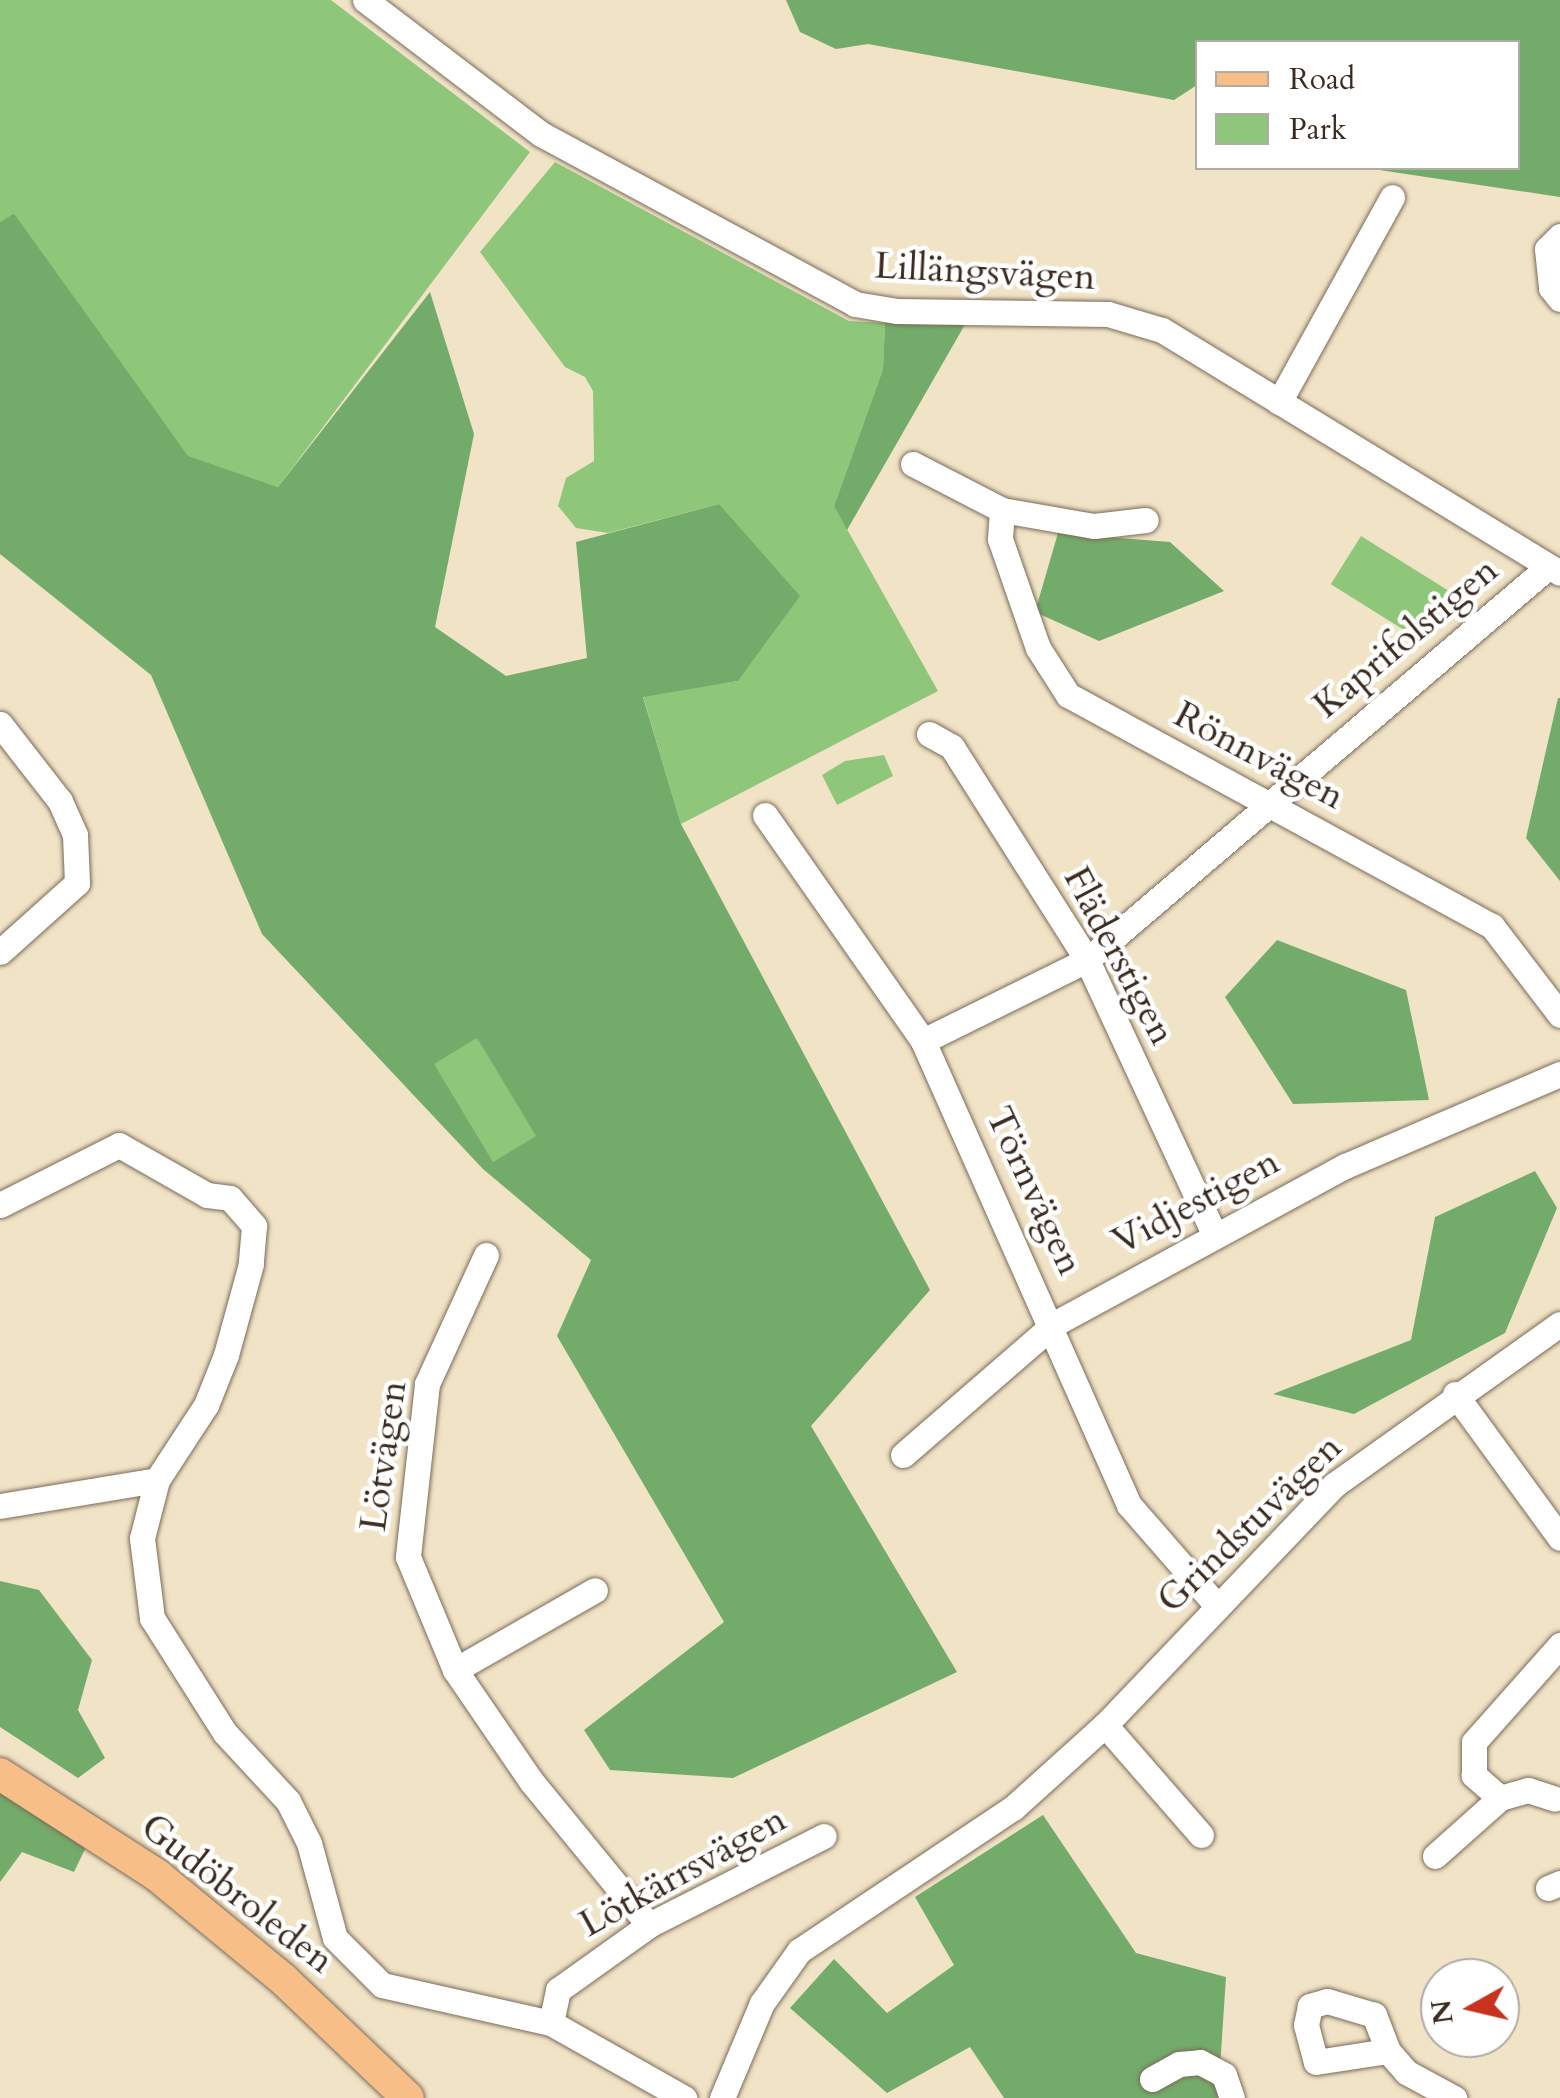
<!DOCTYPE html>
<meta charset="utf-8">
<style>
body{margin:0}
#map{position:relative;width:1560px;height:2098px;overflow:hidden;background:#f1e3c6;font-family:Cardo,serif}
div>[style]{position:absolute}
.green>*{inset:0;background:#8fc77a;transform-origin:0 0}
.forest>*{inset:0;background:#73ac6a}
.roads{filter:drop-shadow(0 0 2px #7b6b59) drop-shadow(0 0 2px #7b6b59)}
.minor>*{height:25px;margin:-12.5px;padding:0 12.5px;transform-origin:12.5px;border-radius:12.5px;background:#fff}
.major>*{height:32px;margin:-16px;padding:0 16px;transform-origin:16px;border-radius:16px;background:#f7be88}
span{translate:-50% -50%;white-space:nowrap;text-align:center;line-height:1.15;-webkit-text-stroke:9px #fff;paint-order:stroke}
.street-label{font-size:38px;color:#3b2a1e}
.legend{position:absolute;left:1195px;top:40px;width:325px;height:130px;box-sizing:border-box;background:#fff;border:2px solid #b1aaa5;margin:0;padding:12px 18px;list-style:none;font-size:30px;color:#3b2a1e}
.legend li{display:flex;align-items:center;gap:20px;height:50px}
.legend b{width:50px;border:2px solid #b1aaa5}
.north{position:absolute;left:1420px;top:1958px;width:100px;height:100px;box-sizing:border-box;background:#fff;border:2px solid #b1aaa5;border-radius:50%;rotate:262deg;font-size:28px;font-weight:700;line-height:40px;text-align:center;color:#3b2a1e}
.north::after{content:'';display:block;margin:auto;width:35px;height:45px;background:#c8321e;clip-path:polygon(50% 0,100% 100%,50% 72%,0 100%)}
</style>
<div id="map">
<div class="green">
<i style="clip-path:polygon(0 0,331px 0,530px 152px,278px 487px,188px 457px,14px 213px,0 222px)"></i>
<i style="clip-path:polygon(555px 162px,849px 321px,885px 323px,883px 369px,834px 506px,938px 691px,681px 824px,643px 696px,738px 681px,719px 504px,608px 533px,576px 528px,558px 506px,566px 478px,594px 461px,593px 391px,585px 377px,565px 367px,480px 252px)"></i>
<i style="left:1361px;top:536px;width:108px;height:57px;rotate:32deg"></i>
<i style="clip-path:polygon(884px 755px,893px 776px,837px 805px,822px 775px,845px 761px)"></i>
<i style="left:477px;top:1037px;width:116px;height:52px;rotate:59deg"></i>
</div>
<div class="forest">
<i style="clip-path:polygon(786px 0,1560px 0,1560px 197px,1366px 168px,1518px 168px,1518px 42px,1198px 42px,1197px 85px,1174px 100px,868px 44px,836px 49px,800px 32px)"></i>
<i style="clip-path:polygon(evenodd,14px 213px,188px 456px,278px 487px,430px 292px,474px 434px,435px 627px,506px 676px,587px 658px,576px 542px,719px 504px,800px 596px,738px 681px,643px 697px,681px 824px,930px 1290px,811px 1426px,957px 1672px,733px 1778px,610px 1770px,584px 1730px,724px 1622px,557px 1336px,591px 1260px,483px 1169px,262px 934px,151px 675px,0 554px,0 222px,14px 213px,477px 1038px,536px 1136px,493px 1162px,434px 1064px,477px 1038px)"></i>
<i style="clip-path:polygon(967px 321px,847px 530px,834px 506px,883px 369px,885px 323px)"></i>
<i style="clip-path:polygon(1058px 533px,1170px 542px,1224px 591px,1099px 641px,1035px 612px)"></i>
<i style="clip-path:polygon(1558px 698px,1560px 698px,1560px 881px,1526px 838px)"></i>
<i style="clip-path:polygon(1277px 940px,1406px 990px,1429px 1100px,1293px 1104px,1225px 997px)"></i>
<i style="clip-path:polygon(1535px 1171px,1557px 1208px,1505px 1333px,1354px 1414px,1273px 1394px,1411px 1340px,1435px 1217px)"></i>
<i style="clip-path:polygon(0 1581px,39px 1590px,92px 1660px,78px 1710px,105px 1758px,78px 1778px,0 1727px)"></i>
<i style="clip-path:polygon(0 1786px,86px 1847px,74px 1872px,22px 1852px,0 1882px)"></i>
<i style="clip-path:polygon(1043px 1815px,1136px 1953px,1226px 1977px,1218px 2098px,1004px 2098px,970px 2047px,887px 2093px,790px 2008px,834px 1959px,887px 2013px,954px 1965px,915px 1897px)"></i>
</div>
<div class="roads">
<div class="minor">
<i style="left:365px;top:0;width:221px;rotate:37.3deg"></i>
<i style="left:541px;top:134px;width:357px;rotate:28.4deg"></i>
<i style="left:855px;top:304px;width:43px;rotate:9.5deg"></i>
<i style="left:897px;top:311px;width:211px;rotate:0.8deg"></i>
<i style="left:1108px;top:314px;width:56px;rotate:16.5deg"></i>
<i style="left:1162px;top:330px;width:466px;rotate:31.4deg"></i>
<i style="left:1560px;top:236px;width:18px;rotate:135deg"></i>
<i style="left:1547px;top:249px;width:39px;rotate:84deg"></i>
<i style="left:1551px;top:288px;width:14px;rotate:51deg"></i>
<i style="left:1279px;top:402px;width:234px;rotate:-61.1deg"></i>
<i style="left:913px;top:464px;width:100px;rotate:27.3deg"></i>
<i style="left:1002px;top:510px;width:29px;rotate:94deg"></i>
<i style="left:1000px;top:539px;width:115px;rotate:70.8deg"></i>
<i style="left:1038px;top:648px;width:56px;rotate:57.4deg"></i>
<i style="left:1068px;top:695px;width:483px;rotate:28.6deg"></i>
<i style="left:1492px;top:926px;width:112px;rotate:52.6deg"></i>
<i style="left:1002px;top:510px;width:93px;rotate:9.9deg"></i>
<i style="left:1094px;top:526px;width:52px;rotate:-6.6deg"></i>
<i style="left:0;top:724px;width:98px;rotate:52.1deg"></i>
<i style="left:60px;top:801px;width:37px;rotate:66deg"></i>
<i style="left:75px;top:835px;width:48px;rotate:87.6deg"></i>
<i style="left:77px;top:883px;width:103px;rotate:138.1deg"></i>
<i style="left:929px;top:734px;width:26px;rotate:29deg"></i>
<i style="left:952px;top:747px;width:252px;rotate:57.6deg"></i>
<i style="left:1087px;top:960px;width:300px;rotate:65.1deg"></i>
<i style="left:765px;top:815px;width:276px;rotate:55deg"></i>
<i style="left:923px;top:1041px;width:508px;rotate:66.06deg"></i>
<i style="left:1129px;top:1505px;width:134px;rotate:48.9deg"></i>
<i style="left:923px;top:1041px;width:183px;rotate:-26.3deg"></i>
<i style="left:1087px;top:960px;width:606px;rotate:-40.45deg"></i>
<i style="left:0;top:1205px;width:133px;rotate:-26.8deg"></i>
<i style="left:119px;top:1145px;width:101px;rotate:29.6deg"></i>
<i style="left:207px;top:1195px;width:23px;rotate:7deg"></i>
<i style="left:230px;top:1198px;width:37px;rotate:49deg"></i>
<i style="left:254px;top:1226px;width:38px;rotate:95deg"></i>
<i style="left:251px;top:1264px;width:94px;rotate:105.4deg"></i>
<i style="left:226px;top:1355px;width:54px;rotate:111.8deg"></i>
<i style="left:206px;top:1405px;width:90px;rotate:123.2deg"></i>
<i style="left:157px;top:1480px;width:60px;rotate:104.5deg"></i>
<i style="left:142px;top:1538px;width:81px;rotate:82.9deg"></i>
<i style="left:152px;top:1618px;width:136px;rotate:57.6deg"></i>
<i style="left:225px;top:1733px;width:93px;rotate:47.2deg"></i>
<i style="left:288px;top:1801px;width:47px;rotate:63.4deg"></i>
<i style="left:309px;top:1843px;width:98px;rotate:74.7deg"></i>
<i style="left:335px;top:1938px;width:66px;rotate:45deg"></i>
<i style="left:382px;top:1985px;width:173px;rotate:12.7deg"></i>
<i style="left:551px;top:2023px;width:153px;rotate:29.4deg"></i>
<i style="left:486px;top:1255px;width:142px;rotate:114.6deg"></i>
<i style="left:427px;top:1384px;width:174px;rotate:96.3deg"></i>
<i style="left:408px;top:1557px;width:122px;rotate:67.4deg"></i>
<i style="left:455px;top:1670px;width:135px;rotate:55.6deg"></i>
<i style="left:531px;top:1781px;width:186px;rotate:50.7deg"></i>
<i style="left:1455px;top:1394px;width:178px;rotate:53.9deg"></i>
<i style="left:903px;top:1455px;width:200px;rotate:-40.9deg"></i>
<i style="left:1054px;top:1324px;width:331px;rotate:-28.5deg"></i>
<i style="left:1345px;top:1166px;width:234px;rotate:-23.2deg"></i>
<i style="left:0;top:1506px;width:159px;rotate:-9.4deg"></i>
<i style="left:455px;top:1670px;width:161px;rotate:-29.7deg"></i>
<i style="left:1105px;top:1725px;width:146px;rotate:48.9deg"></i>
<i style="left:1500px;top:1798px;width:35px;rotate:-139deg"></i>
<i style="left:1474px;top:1775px;width:33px;rotate:-90deg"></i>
<i style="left:1474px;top:1742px;width:130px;rotate:-48.4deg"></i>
<i style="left:1435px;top:1856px;width:87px;rotate:-41.7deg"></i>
<i style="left:1500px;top:1798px;width:29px;rotate:-16deg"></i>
<i style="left:1528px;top:1790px;width:28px;rotate:18deg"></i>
<i style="left:1548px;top:1888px;width:13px;rotate:-23deg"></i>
<i style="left:551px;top:2023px;width:34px;rotate:-78deg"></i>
<i style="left:558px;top:1990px;width:112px;rotate:-35.5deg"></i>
<i style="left:649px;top:1925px;width:196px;rotate:-27deg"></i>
<i style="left:1388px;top:2051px;width:39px;rotate:-111deg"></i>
<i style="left:1374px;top:2015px;width:49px;rotate:-163.4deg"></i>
<i style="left:1327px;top:2001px;width:18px;rotate:164deg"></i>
<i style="left:1310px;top:2006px;width:19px;rotate:102deg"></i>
<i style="left:1306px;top:2025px;width:38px;rotate:75deg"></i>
<i style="left:1316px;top:2062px;width:73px;rotate:-8.7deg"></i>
<i style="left:1388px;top:2051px;width:28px;rotate:49deg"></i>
<i style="left:1406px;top:2072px;width:55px;rotate:28.4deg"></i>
<i style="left:1152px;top:2079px;width:31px;rotate:-29deg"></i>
<i style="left:1179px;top:2064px;width:21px;rotate:-5deg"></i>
<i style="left:1200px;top:2062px;width:27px;rotate:28deg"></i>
<i style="left:1224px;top:2075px;width:24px;rotate:71deg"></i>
<i style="left:722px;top:2098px;width:103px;rotate:-67.2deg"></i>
<i style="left:762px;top:2003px;width:64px;rotate:-54.6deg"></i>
<i style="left:799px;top:1951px;width:257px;rotate:-33.8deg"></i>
<i style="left:1013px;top:1808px;width:124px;rotate:-42.1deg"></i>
<i style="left:1105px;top:1725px;width:332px;rotate:-46.3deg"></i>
<i style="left:1334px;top:1485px;width:277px;rotate:-35.5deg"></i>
</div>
<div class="major">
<i style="left:0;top:1774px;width:188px;rotate:32.8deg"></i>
<i style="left:158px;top:1876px;width:163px;rotate:39.5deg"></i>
<i style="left:284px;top:1980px;width:171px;rotate:43.6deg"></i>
</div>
</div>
<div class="street-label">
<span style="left:985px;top:272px;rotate:3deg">Lillängsvägen</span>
<span style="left:1406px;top:638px;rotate:-40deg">Kaprifolstigen</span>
<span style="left:1259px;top:756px;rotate:28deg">Rönnvägen</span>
<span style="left:1119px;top:956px;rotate:62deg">Fläderstigen</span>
<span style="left:1034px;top:1191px;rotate:65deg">Törnvägen</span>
<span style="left:1196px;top:1202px;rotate:-28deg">Vidjestigen</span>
<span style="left:384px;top:1456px;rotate:-82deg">Lötvägen</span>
<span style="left:1250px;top:1524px;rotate:-44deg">Grindstuvägen</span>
<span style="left:683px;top:1872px;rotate:-29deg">Lötkärrsvägen</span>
<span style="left:237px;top:1894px;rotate:38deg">Gudöbroleden</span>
</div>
<ul class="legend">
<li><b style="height:12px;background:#f7be88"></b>Road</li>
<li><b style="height:28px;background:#8fc77a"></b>Park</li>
</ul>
<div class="north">N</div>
</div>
